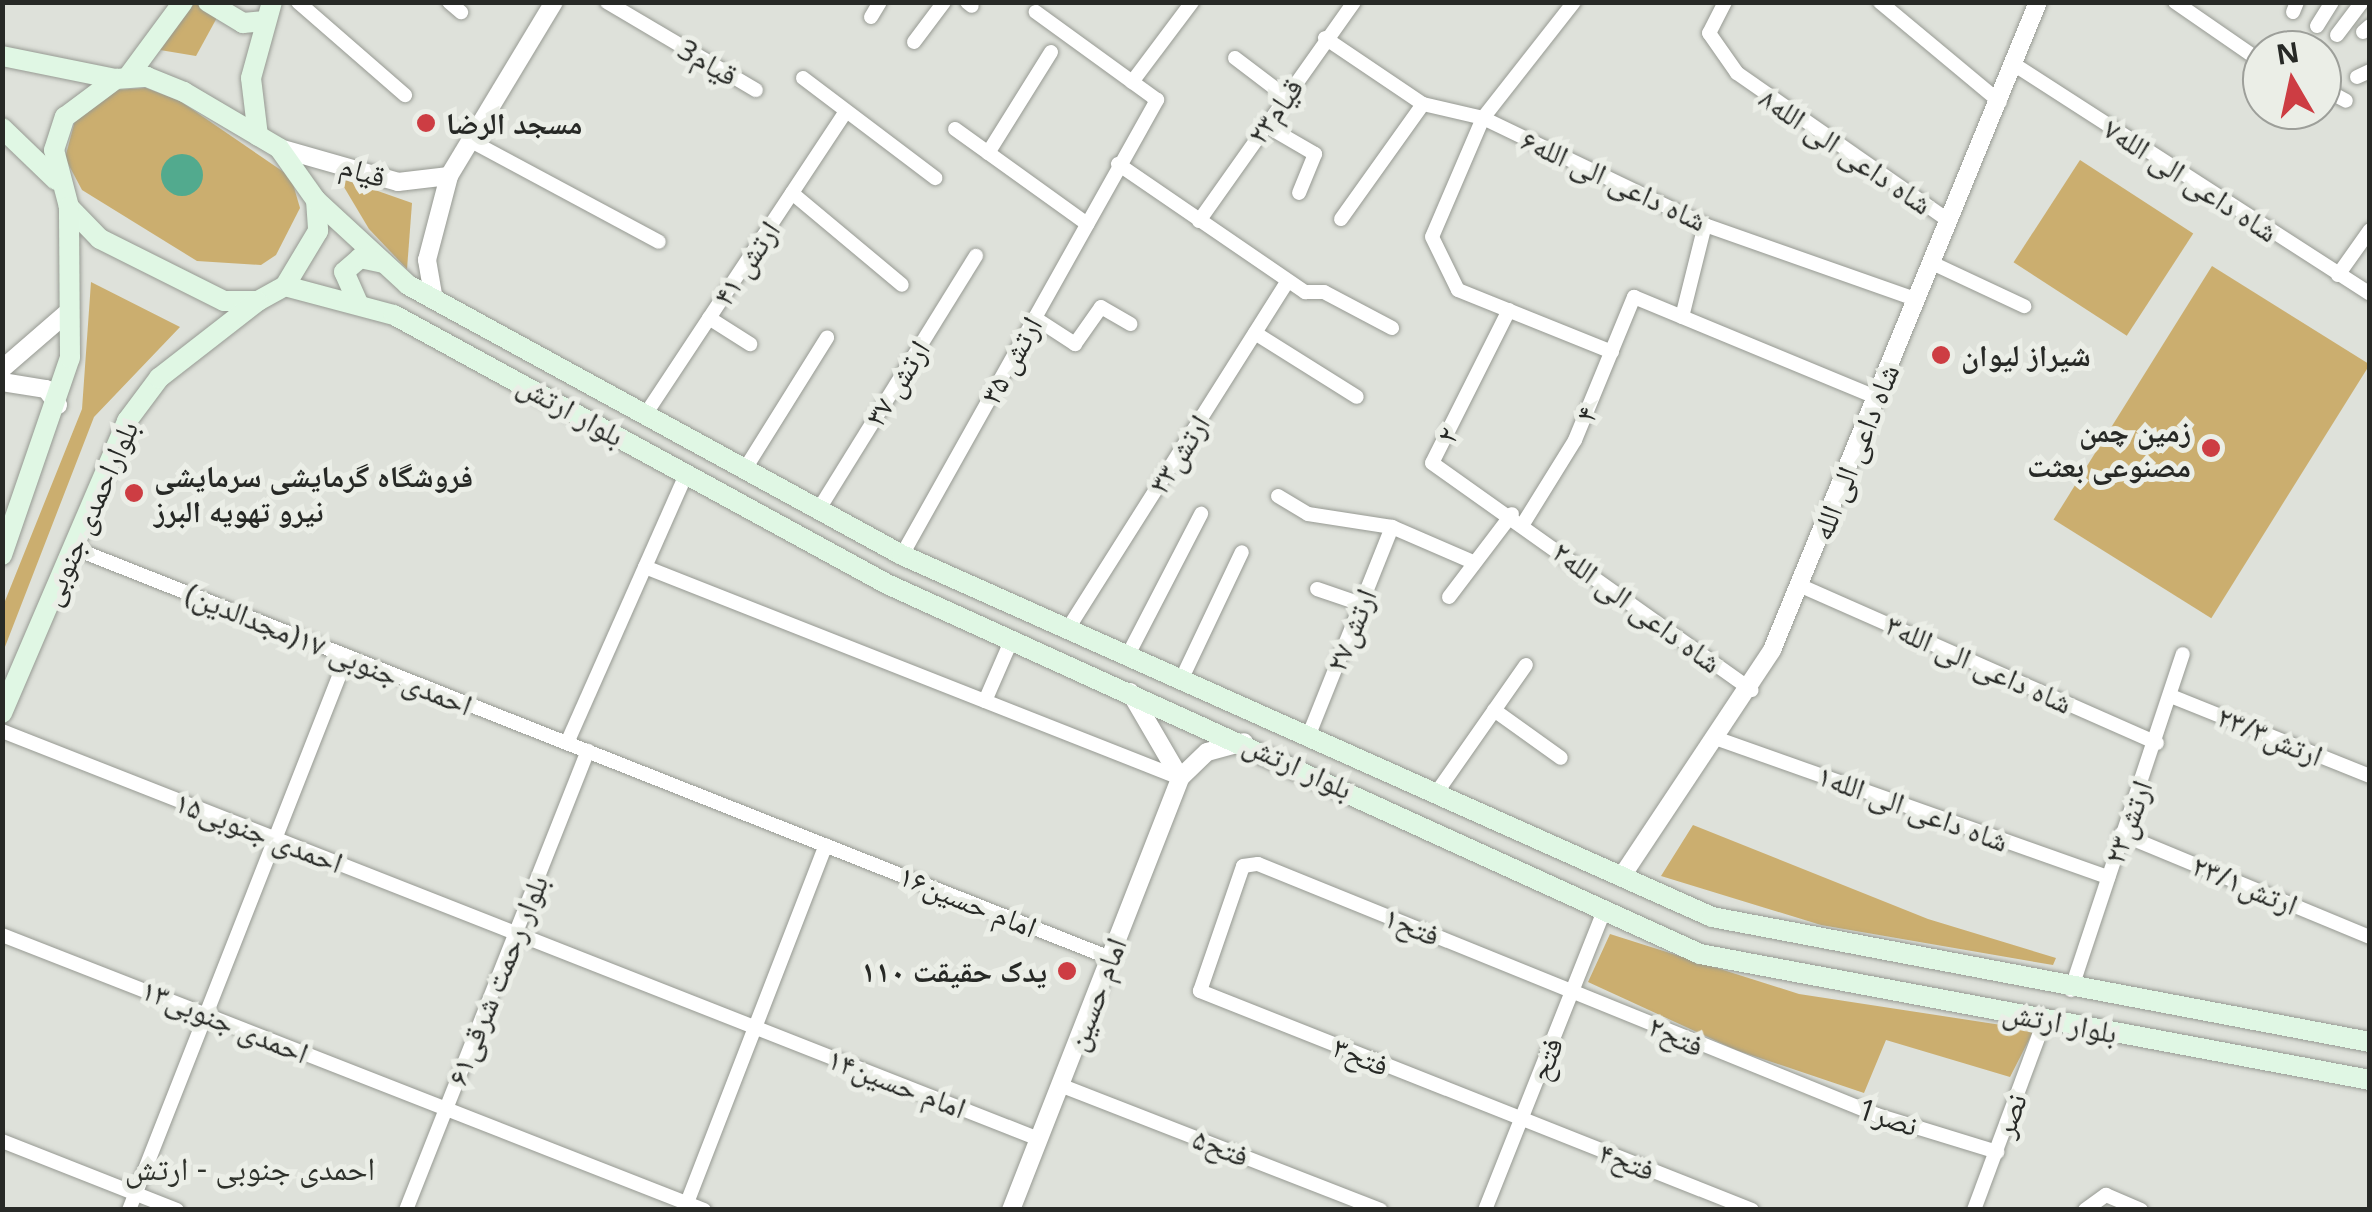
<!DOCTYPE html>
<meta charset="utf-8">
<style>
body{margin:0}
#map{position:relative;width:2372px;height:1212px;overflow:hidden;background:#dee1da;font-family:"Open Sans","Noto Naskh Arabic",sans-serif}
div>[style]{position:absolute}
.green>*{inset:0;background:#cbae6f;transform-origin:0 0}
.water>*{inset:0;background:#52aa8e}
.round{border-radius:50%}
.roads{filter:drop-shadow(0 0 2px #979a93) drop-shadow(0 0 2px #979a93)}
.minor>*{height:14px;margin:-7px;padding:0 7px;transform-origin:7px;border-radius:7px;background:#fff}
.tertiary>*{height:18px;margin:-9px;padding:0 9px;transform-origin:9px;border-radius:9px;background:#fff}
.secondary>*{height:20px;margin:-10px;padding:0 10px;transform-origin:10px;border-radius:10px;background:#e0f7e4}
.dots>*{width:28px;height:28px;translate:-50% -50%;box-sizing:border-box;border:5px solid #ebeee7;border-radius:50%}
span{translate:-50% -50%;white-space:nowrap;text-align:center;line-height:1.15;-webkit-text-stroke:10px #ebeee7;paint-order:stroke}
.street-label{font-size:30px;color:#272926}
.poi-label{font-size:30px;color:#272926;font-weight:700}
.left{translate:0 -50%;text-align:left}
.right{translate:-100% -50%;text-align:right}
.neighbourhood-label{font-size:32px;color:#2f322c}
.frame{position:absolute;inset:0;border:5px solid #272926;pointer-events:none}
.north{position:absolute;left:2242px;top:30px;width:100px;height:100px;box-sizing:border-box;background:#ebeee7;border:2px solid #9d9f9a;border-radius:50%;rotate:351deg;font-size:28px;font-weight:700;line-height:40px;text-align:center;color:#272926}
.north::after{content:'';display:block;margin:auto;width:35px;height:45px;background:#cd3d43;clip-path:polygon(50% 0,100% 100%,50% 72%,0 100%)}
</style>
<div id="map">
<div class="green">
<i style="clip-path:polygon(195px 3px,225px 3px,196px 56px,154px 49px)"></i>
<i style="clip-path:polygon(146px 88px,180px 101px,291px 177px,300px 208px,276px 255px,261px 265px,197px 261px,82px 190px,65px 158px,76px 117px,114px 90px)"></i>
<i style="left:2080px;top:160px;width:135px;height:122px;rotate:33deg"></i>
<i style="clip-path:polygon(338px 177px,412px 203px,407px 269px,369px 229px)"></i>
<i style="left:2212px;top:266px;width:186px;height:299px;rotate:32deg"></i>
<i style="clip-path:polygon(91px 282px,180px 327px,94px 417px,3px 652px,3px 606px,82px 409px)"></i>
<i style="clip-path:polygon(1693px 825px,1928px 919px,2056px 958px,2053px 965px,1821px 925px,1661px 876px)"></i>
<i style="clip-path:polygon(1610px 934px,1799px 994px,2034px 1030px,2010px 1077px,1886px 1040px,1864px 1093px,1736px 1050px,1588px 982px)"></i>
</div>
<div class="water">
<i class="round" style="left:161px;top:154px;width:42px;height:42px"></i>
</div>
<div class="roads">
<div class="minor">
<i style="left:298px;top:2px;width:142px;rotate:41deg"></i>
<i style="left:449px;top:2px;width:16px;rotate:40deg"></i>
<i style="left:607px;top:2px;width:173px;rotate:30.6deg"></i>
<i style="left:967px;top:2px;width:6px;rotate:39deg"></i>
<i style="left:1574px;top:2px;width:147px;rotate:128.1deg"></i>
<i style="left:1483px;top:118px;width:129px;rotate:113.2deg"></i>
<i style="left:1432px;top:237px;width:59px;rotate:63.9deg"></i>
<i style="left:1458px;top:290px;width:166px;rotate:21.9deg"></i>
<i style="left:1725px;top:2px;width:35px;rotate:117deg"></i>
<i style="left:1709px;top:33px;width:49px;rotate:55deg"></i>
<i style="left:1737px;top:73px;width:257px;rotate:34.9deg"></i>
<i style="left:1880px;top:2px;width:156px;rotate:39.8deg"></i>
<i style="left:2175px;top:2px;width:106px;rotate:34.6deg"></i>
<i style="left:2293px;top:12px;width:11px;rotate:-68deg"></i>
<i style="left:871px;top:17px;width:17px;rotate:-59deg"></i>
<i style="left:2317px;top:26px;width:28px;rotate:-58deg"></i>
<i style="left:2363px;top:32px;width:9px;rotate:-41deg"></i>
<i style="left:2337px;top:35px;width:41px;rotate:-52.9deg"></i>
<i style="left:1325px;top:38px;width:118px;rotate:34deg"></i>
<i style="left:1423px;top:104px;width:62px;rotate:13.1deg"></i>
<i style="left:1483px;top:118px;width:246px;rotate:25.7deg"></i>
<i style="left:1705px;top:225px;width:223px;rotate:19.4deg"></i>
<i style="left:914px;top:42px;width:50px;rotate:-53.1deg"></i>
<i style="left:1235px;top:58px;width:63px;rotate:37.2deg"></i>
<i style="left:2015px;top:65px;width:422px;rotate:32.8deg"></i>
<i style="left:2357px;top:77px;width:14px;rotate:-25deg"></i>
<i style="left:803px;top:78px;width:166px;rotate:37.1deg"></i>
<i style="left:1132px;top:82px;width:100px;rotate:-53.1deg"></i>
<i style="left:2322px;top:88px;width:27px;rotate:28deg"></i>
<i style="left:1265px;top:125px;width:58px;rotate:30.1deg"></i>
<i style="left:1315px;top:154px;width:42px;rotate:112.3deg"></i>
<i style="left:955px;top:129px;width:163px;rotate:35.7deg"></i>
<i style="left:471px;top:141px;width:213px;rotate:28.2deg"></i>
<i style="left:988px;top:153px;width:119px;rotate:-58deg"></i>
<i style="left:1118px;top:164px;width:227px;rotate:34.4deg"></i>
<i style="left:1305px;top:292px;width:19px"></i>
<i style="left:1324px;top:292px;width:77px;rotate:27.9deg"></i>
<i style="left:792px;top:193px;width:143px;rotate:39.9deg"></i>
<i style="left:1341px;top:219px;width:141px;rotate:-54.5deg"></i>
<i style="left:1199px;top:221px;width:268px;rotate:-54.7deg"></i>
<i style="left:1932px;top:263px;width:102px;rotate:25.1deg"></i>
<i style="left:2338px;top:275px;width:55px;rotate:-54.6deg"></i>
<i style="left:1509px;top:310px;width:171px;rotate:116.7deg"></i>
<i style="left:1432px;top:463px;width:392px;rotate:35.4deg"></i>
<i style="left:1682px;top:317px;width:95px;rotate:-76deg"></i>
<i style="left:709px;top:318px;width:49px;rotate:32.4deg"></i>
<i style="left:1035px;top:318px;width:48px;rotate:33deg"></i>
<i style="left:1075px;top:344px;width:45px;rotate:-54.9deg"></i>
<i style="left:1101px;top:307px;width:34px;rotate:30deg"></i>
<i style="left:1255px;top:333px;width:120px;rotate:32.1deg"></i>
<i style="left:645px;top:415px;width:364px;rotate:-56.5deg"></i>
<i style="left:745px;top:469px;width:155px;rotate:-58deg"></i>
<i style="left:1278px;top:496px;width:35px;rotate:31deg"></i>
<i style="left:1308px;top:514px;width:85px;rotate:8.8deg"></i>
<i style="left:1392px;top:527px;width:90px;rotate:23.4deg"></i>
<i style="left:819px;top:509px;width:298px;rotate:-58.2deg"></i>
<i style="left:1523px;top:524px;width:99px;rotate:-58.2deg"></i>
<i style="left:1575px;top:440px;width:155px;rotate:-67.6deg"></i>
<i style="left:1634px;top:297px;width:264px;rotate:22.5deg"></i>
<i style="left:71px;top:547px;width:1117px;rotate:21.58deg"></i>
<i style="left:902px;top:555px;width:522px;rotate:-60.73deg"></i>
<i style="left:1157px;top:100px;width:150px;rotate:-144deg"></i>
<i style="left:645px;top:567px;width:575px;rotate:21.52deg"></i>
<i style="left:1801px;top:586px;width:389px;rotate:23.8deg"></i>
<i style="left:1317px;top:589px;width:46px;rotate:18.8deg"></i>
<i style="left:1449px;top:597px;width:104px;rotate:-52.8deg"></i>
<i style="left:1069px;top:627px;width:409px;rotate:-57.7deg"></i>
<i style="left:1129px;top:653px;width:157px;rotate:-62.6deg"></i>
<i style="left:1183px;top:676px;width:137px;rotate:-64.6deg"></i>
<i style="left:2171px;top:696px;width:214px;rotate:21.9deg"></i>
<i style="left:985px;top:701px;width:68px;rotate:-66.5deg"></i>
<i style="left:1494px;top:710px;width:82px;rotate:35.6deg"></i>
<i style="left:2px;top:731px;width:1114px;rotate:21.48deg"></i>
<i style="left:1310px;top:732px;width:221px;rotate:-68.2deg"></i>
<i style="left:1718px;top:739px;width:414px;rotate:19.5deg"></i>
<i style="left:567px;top:743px;width:293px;rotate:-66.1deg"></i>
<i style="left:1437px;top:792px;width:155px;rotate:-55deg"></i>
<i style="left:2121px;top:834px;width:269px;rotate:22.5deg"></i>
<i style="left:2px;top:935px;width:754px;rotate:21.39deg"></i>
<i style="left:2071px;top:990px;width:354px;rotate:-71.6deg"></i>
<i style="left:1060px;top:1085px;width:344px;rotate:21.3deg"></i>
<i style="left:2px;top:1141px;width:188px;rotate:21.5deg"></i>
<i style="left:685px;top:1208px;width:389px;rotate:-68.8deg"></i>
<i style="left:129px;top:1210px;width:595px;rotate:-68.52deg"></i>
<i style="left:406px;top:1210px;width:494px;rotate:-68.4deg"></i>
<i style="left:1485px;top:1210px;width:324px;rotate:-68.3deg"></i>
<i style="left:1752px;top:1210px;width:594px;rotate:-158.36deg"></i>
<i style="left:1200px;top:991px;width:132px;rotate:-71deg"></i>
<i style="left:1243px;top:866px;width:15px;rotate:-8deg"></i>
<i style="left:1258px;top:864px;width:668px;rotate:22.07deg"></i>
<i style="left:1877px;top:1115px;width:126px;rotate:17.1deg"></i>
<i style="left:1974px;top:1210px;width:204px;rotate:-69.6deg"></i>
<i style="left:2085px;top:1210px;width:26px;rotate:-36deg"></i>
<i style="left:2106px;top:1195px;width:38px;rotate:23deg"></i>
</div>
<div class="tertiary">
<i style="left:279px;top:148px;width:124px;rotate:15.9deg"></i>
<i style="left:398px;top:182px;width:51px;rotate:-6.7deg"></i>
<i style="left:434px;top:300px;width:41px;rotate:-99.9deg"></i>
<i style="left:427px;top:260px;width:87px;rotate:-75.3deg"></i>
<i style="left:449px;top:176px;width:203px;rotate:-58.9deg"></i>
<i style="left:2px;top:369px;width:90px;rotate:-40.9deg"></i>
<i style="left:2px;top:382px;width:45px;rotate:9deg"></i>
<i style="left:46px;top:389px;width:20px;rotate:53deg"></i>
<i style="left:1130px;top:692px;width:99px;rotate:59.8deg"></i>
<i style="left:1622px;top:876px;width:271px;rotate:-56.4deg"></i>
<i style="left:1772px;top:650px;width:700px;rotate:-67.68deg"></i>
<i style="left:1011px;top:1210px;width:464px;rotate:-68.6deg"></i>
<i style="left:1180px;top:778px;width:37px;rotate:-44deg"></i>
<i style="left:1207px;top:752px;width:38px;rotate:-15deg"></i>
</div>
<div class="secondary">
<i style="left:208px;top:2px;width:41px;rotate:31deg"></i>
<i style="left:243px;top:23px;width:22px;rotate:-5deg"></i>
<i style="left:2px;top:56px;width:116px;rotate:11.4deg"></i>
<i style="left:127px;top:78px;width:94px;rotate:-53.6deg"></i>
<i style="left:2px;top:128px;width:75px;rotate:43.9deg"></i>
<i style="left:258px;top:136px;width:58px;rotate:-96.9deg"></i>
<i style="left:251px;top:78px;width:79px;rotate:-74.6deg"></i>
<i style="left:316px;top:200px;width:31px;rotate:86deg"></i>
<i style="left:318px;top:231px;width:64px;rotate:121deg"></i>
<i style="left:285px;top:286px;width:31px;rotate:151deg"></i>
<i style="left:258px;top:301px;width:34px;rotate:180deg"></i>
<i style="left:224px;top:301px;width:139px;rotate:-153.4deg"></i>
<i style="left:100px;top:239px;width:45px;rotate:-134.1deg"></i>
<i style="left:69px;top:207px;width:59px;rotate:-104.7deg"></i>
<i style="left:54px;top:150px;width:35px;rotate:-72deg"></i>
<i style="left:65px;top:117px;width:64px;rotate:-36.7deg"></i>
<i style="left:116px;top:79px;width:31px;rotate:-4deg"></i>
<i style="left:147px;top:77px;width:40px;rotate:22deg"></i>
<i style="left:184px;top:92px;width:110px;rotate:30.5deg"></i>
<i style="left:279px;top:148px;width:64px;rotate:54.6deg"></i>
<i style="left:316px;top:200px;width:125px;rotate:42.7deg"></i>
<i style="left:408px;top:285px;width:563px;rotate:28.66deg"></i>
<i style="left:902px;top:555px;width:887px;rotate:24.08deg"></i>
<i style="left:1712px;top:917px;width:670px;rotate:10.76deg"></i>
<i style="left:285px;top:286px;width:113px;rotate:14.9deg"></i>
<i style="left:394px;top:315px;width:562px;rotate:28.62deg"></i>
<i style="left:887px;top:584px;width:893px;rotate:24.47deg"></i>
<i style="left:1700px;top:954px;width:682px;rotate:10.65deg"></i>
<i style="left:358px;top:303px;width:34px;rotate:-114deg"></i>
<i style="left:344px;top:272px;width:21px;rotate:-41deg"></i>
<i style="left:360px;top:258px;width:24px;rotate:12deg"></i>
<i style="left:2px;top:555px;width:208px;rotate:-71deg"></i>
<i style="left:70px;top:358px;width:151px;rotate:-90.4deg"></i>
<i style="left:2px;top:713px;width:318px;rotate:-66.8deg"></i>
<i style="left:127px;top:421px;width:54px;rotate:-53.3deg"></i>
<i style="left:159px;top:378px;width:125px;rotate:-37.9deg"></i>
</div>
</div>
<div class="dots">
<i style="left:426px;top:123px;background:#cd3d43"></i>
<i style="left:1941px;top:355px;background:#cd3d43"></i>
<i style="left:2211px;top:448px;background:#cd3d43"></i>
<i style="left:134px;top:493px;background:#cd3d43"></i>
<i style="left:1067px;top:971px;background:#cd3d43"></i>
</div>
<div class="street-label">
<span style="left:708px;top:62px;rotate:30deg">قیام3</span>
<span style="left:1275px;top:111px;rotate:-55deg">قیام۲۳</span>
<span style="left:1846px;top:151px;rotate:34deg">شاه داعی الی الله۸</span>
<span style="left:363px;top:171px;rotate:17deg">قیام</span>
<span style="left:1614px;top:180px;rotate:25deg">شاه داعی الی الله۶</span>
<span style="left:2191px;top:180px;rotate:33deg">شاه داعی الی الله۷</span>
<span style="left:746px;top:263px;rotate:-56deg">ارتش ۴۱</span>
<span style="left:1011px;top:360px;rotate:-61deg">ارتش ۳۵</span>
<span style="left:897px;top:383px;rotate:-58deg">ارتش ۳۷</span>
<span style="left:571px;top:410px;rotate:29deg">بلوار ارتش</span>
<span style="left:1586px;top:414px;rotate:-67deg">۴</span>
<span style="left:1447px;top:435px;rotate:-63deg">۲</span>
<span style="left:1855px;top:452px;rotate:-68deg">شاه داعی الی الله</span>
<span style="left:1179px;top:454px;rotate:-58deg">ارتش۳۳</span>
<span style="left:89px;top:513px;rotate:-66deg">بلواراحمدی جنوبی</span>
<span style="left:1637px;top:607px;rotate:36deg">شاه داعی الی الله۲</span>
<span style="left:1351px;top:630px;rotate:-68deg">ارتش۲۷</span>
<span style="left:329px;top:649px;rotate:22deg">احمدی جنوبی ۱۷(مجدالدین)</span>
<span style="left:1979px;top:664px;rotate:24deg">شاه داعی الی الله۳</span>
<span style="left:2270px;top:736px;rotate:22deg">۲۳/۳ارتش</span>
<span style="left:1298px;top:766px;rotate:25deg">بلوار ارتش</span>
<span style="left:1913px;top:808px;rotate:20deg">شاه داعی الی الله۱</span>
<span style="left:2128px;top:822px;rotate:-70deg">ارتش۲۳</span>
<span style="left:259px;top:832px;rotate:21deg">احمدی جنوبی۱۵</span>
<span style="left:2245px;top:885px;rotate:22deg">۲۳/۱ارتش</span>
<span style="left:968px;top:901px;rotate:22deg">امام حسین۱۶</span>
<span style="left:1412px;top:926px;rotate:22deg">۱فتح</span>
<span style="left:497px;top:980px;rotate:-68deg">بلوار رحمت شرقی۶۱</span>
<span style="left:1096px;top:994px;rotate:-69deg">امام حسین</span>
<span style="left:225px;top:1021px;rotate:22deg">احمدی جنوبی۱۳</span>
<span style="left:2060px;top:1022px;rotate:11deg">بلوار ارتش</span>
<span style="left:1676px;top:1036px;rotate:24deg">۲فتح</span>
<span style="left:1361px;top:1056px;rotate:22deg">۳فتح</span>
<span style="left:1546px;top:1059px;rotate:-68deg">فتح</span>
<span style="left:897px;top:1083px;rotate:21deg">امام حسین۱۴</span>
<span style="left:2010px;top:1115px;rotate:-70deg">نصر</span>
<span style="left:1888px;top:1117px;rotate:18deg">1نصر</span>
<span style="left:1221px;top:1147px;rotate:21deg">۵فتح</span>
<span style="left:1627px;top:1161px;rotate:21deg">فتح۴</span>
</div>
<div class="poi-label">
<span class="left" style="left:446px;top:123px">مسجد الرضا</span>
<span class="left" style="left:1961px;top:355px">شیراز لیوان</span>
<span class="right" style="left:2191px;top:448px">زمین چمن<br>مصنوعی بعثت</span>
<span class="left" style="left:154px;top:493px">فروشگاه گرمایشی سرمایشی<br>نیرو تهویه البرز</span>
<span class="right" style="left:1047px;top:971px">یدک حقیقت ۱۱۰</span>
</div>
<div class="neighbourhood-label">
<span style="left:250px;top:1168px">احمدی جنوبی - ارتش</span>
</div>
<div class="frame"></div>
<div class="north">N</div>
</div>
